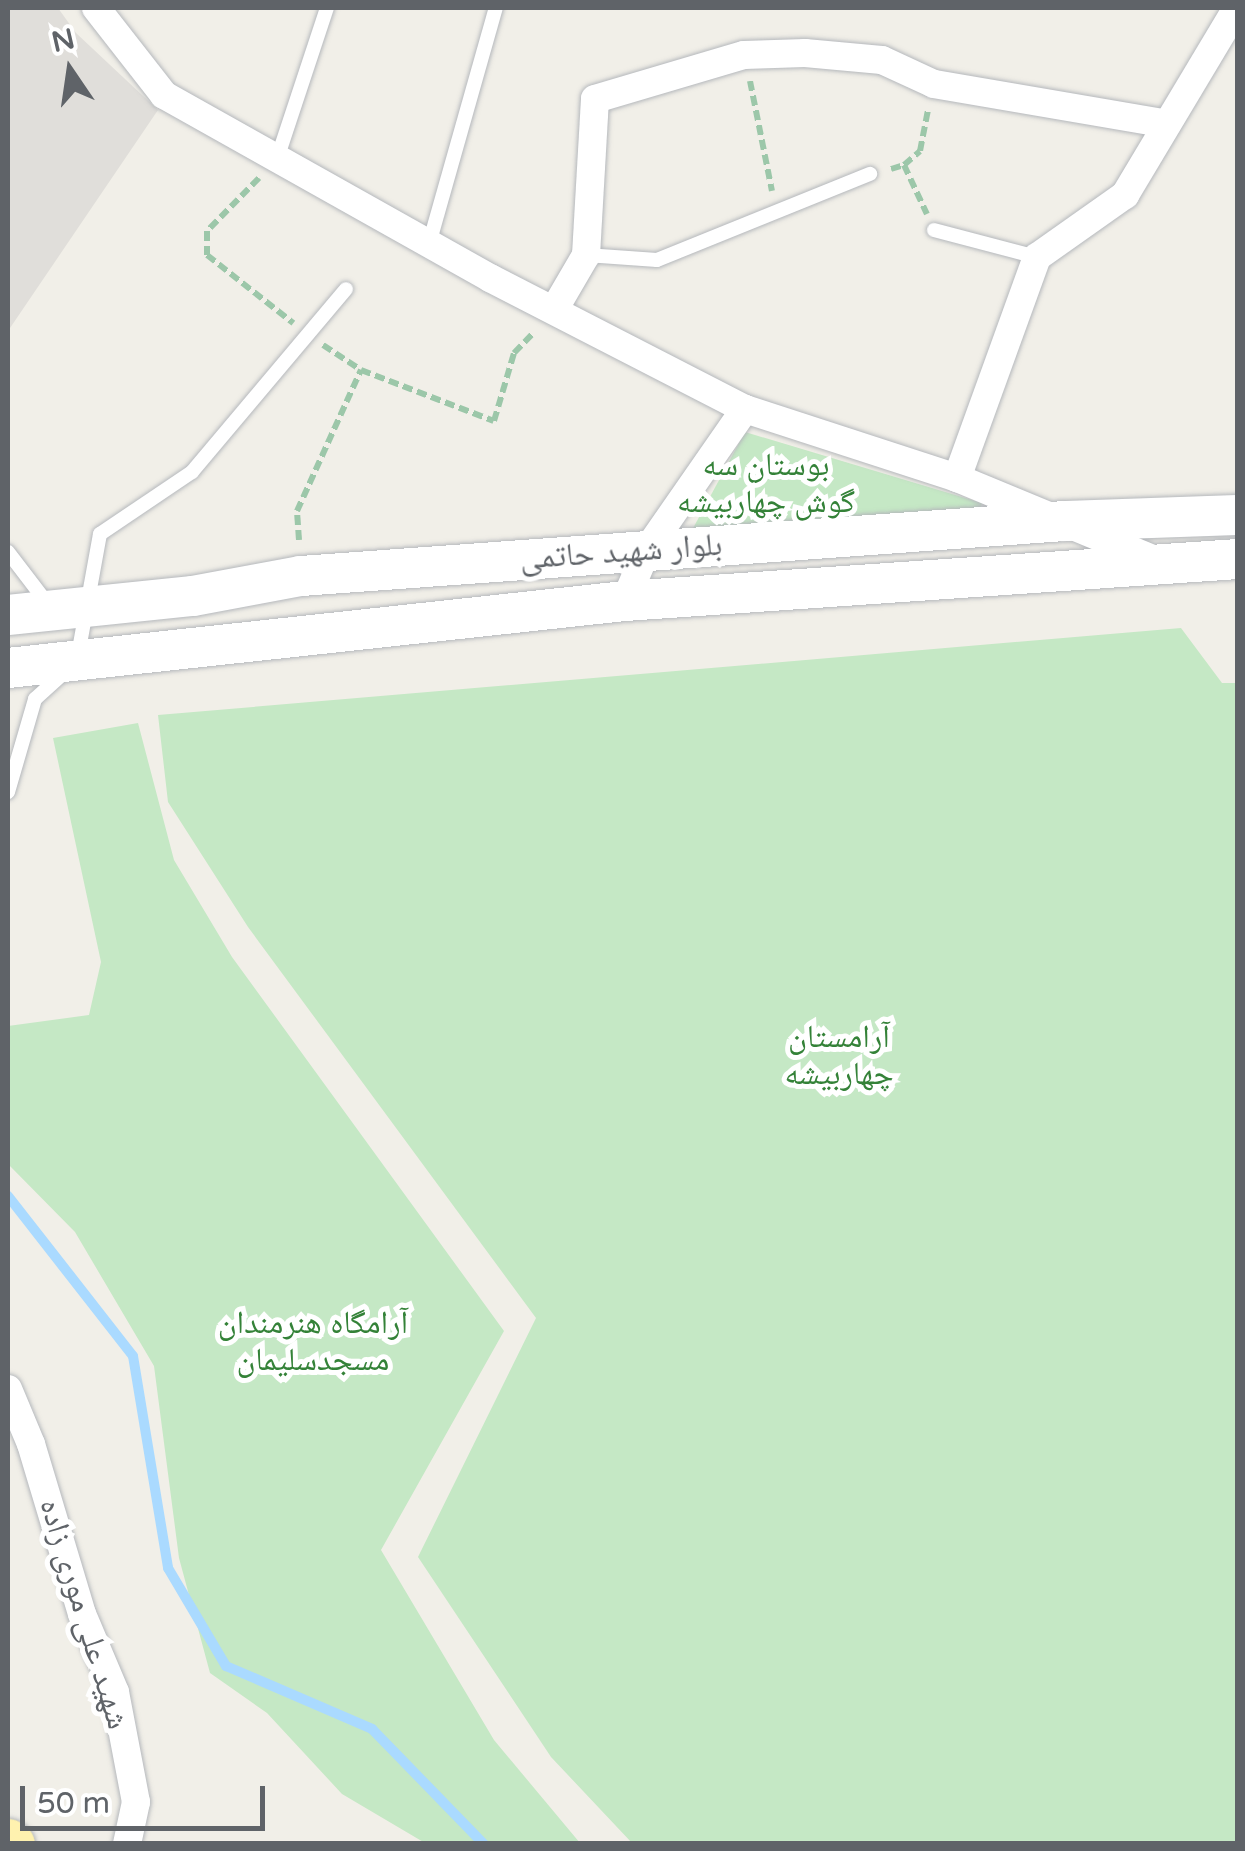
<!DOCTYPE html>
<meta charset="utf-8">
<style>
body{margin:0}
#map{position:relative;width:1245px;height:1851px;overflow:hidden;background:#f1efe8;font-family:"Varela Round","Noto Naskh Arabic",sans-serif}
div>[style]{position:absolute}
.industrial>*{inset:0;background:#e0deda}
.green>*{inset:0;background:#c5e8c5}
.stream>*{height:10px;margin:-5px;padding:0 5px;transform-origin:5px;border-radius:5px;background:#aadaff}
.path>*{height:6px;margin-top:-3px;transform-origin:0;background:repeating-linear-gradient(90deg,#9cc7a9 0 10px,transparent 0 15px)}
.roads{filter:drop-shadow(0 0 2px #b5b8bc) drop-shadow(0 0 2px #b5b8bc)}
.service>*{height:14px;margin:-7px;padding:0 7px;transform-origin:7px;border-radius:7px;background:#fff}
.minor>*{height:28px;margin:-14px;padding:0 14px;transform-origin:14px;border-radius:14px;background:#fff}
.secondary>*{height:40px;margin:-20px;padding:0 20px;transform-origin:20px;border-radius:20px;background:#fff}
.primary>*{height:45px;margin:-22.5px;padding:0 22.5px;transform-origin:22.5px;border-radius:22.5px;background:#fff2af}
span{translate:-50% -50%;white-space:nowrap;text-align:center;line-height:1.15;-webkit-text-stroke:10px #fff;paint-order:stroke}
.park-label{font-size:32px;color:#348238}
.street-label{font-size:32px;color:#5f6368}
.frame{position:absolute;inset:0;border:10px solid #5f6368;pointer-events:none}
.north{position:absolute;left:20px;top:20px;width:100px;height:100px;-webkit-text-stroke:8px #fff;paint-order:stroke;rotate:347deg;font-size:28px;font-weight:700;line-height:40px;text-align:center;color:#5f6368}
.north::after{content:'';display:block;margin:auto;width:35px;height:45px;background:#5f6368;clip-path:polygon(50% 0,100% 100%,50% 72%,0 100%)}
.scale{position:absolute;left:20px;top:1786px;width:245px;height:45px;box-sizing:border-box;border:5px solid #5f6368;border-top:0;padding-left:12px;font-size:30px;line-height:35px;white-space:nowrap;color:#5f6368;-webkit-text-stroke:8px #fff;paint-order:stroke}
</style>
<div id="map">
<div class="industrial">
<i style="clip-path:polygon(8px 8px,58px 8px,76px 33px,158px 110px,8px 331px)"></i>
</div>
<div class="green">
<i style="clip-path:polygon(745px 432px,982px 503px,979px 513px,691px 532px)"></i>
<i style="clip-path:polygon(1181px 628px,1222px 683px,1238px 683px,1237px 1843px,632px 1843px,551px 1757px,418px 1557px,536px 1318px,248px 927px,168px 802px,158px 715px)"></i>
<i style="clip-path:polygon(138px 723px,174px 860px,232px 957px,504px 1331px,381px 1550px,494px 1740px,580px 1843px,425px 1843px,342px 1794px,267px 1713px,210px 1673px,179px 1558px,154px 1366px,75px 1232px,8px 1164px,8px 1026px,89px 1015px,101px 962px,53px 738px)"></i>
</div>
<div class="stream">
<i style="left:8px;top:1196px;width:203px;rotate:52deg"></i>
<i style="left:133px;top:1356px;width:215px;rotate:80.6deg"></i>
<i style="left:168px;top:1568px;width:114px;rotate:59.4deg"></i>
<i style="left:226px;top:1666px;width:159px;rotate:23.3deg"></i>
<i style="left:372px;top:1729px;width:161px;rotate:45.8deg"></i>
</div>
<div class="path">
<i style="left:750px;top:81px;width:112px;rotate:78.7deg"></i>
<i style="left:904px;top:165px;width:21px;rotate:-41deg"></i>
<i style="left:920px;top:151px;width:42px;rotate:-79deg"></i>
<i style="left:891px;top:169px;width:14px;rotate:-17deg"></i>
<i style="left:904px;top:165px;width:54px;rotate:64.9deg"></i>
<i style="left:259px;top:178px;width:74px;rotate:134.5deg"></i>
<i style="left:207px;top:231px;width:24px;rotate:90deg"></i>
<i style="left:207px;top:255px;width:110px;rotate:38.3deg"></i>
<i style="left:323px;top:345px;width:45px;rotate:33.3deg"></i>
<i style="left:361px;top:370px;width:142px;rotate:21deg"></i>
<i style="left:494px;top:421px;width:71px;rotate:-73.6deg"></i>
<i style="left:514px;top:353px;width:29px;rotate:-46deg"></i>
<i style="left:299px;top:540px;width:29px;rotate:-94deg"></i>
<i style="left:297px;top:511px;width:155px;rotate:-65.6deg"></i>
</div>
<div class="roads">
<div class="service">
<i style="left:277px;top:159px;width:159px;rotate:-71.7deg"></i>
<i style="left:934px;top:230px;width:106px;rotate:14.7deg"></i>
<i style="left:429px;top:244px;width:245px;rotate:-74.2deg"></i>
<i style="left:586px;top:255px;width:71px;rotate:4deg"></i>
<i style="left:657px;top:260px;width:230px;rotate:-22deg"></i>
<i style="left:8px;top:552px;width:69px;rotate:52.6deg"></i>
<i style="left:78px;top:655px;width:123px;rotate:-79.7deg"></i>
<i style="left:100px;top:534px;width:111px;rotate:-34deg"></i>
<i style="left:192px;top:472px;width:239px;rotate:-49.9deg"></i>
<i style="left:8px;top:792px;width:97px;rotate:-73.8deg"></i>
<i style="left:35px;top:699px;width:42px;rotate:-42.1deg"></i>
</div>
<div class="minor">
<i style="left:96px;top:8px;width:110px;rotate:52deg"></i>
<i style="left:164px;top:95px;width:374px;rotate:29.3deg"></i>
<i style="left:490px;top:278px;width:287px;rotate:27.2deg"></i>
<i style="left:745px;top:409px;width:223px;rotate:18deg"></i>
<i style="left:957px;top:478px;width:214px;rotate:22.5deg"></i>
<i style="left:554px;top:310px;width:64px;rotate:-59.8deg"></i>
<i style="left:586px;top:255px;width:156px;rotate:-86.7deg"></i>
<i style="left:595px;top:99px;width:155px;rotate:-16.5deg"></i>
<i style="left:744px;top:55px;width:61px;rotate:-1.9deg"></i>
<i style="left:805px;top:53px;width:77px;rotate:5.2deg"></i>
<i style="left:882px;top:60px;width:57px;rotate:24.8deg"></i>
<i style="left:934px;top:84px;width:236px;rotate:9.7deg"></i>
<i style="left:957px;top:478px;width:235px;rotate:-70.1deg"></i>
<i style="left:1037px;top:257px;width:108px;rotate:-35.2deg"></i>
<i style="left:1125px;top:195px;width:218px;rotate:-59.1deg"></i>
<i style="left:625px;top:601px;width:56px;rotate:-66.7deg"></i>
<i style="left:647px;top:550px;width:172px;rotate:-55.2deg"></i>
<i style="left:8px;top:1389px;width:60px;rotate:67.3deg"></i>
<i style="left:31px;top:1444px;width:177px;rotate:73.3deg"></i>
<i style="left:82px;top:1614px;width:85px;rotate:67.1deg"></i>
<i style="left:115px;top:1692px;width:112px;rotate:79.2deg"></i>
<i style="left:136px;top:1802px;width:43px;rotate:102.1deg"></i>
</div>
<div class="secondary">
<i style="left:8px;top:615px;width:186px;rotate:-5.9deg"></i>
<i style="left:193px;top:596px;width:110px;rotate:-10.5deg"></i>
<i style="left:301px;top:576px;width:766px;rotate:-4.12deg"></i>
<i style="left:1065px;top:521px;width:173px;rotate:-2deg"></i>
<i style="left:8px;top:668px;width:621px;rotate:-6.2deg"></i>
<i style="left:625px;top:601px;width:614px;rotate:-3.92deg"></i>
</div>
<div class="primary">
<i style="left:8px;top:1841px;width:5px;rotate:37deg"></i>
</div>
</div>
<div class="park-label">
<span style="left:766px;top:484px">بوستان سه<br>گوش چهاربیشه</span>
<span style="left:839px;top:1056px">آرامستان<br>چهاربیشه</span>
<span style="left:313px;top:1342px">آرامگاه هنرمندان<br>مسجدسلیمان</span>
</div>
<div class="street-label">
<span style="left:621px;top:552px;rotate:-4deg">بلوار شهید حاتمی</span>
<span style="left:84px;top:1614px;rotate:73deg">شهید علی موری زاده</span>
</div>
<div class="frame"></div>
<div class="north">N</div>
<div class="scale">50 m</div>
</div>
